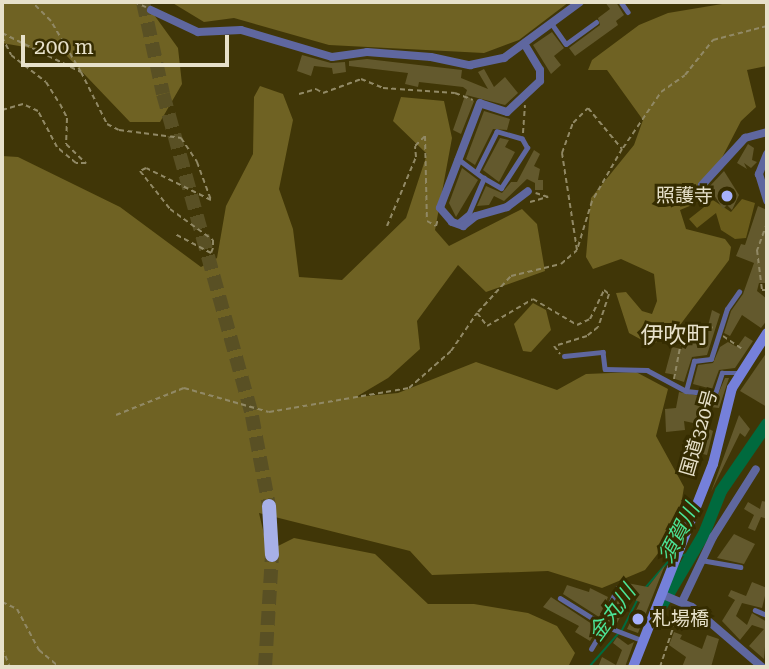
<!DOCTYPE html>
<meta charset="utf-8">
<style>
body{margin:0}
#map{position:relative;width:769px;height:669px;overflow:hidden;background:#403607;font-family:"Roboto Serif","Noto Sans JP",serif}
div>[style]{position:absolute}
.green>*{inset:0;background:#6a5c1b}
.forest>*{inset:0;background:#6f6223}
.stream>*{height:2px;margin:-1px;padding:0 1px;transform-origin:1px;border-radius:1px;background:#006a3e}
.river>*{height:12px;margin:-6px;padding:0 6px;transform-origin:6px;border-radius:6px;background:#006a3e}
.building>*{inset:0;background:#63592d}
.highway-tunnel>*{height:14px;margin-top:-7px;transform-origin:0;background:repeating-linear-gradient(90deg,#595024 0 14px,transparent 0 21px)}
.path>*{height:2px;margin-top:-1px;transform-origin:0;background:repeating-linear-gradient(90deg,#918965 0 5px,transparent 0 8.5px)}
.lane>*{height:4.5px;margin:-2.25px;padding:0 2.25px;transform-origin:2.25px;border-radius:2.25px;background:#5f679f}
.street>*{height:8px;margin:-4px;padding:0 4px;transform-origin:4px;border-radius:4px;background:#5f679f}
.secondary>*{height:10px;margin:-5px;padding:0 5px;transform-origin:5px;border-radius:5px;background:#7580da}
.highway>*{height:14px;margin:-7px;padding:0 7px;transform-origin:7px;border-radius:7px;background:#a7b0e7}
.dots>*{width:19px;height:19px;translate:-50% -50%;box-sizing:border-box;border:4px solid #352c00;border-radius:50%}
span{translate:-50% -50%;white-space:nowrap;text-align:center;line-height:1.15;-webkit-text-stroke:6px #352c00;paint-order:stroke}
.poi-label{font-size:19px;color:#e7e1ca}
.right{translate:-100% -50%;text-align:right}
.left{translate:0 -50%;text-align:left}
.street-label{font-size:19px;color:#e7e1ca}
.water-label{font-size:21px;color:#4be496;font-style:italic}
.quarter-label{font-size:23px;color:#e7e1ca}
.frame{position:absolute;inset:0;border:4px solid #e7e1ca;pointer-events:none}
.scale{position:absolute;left:21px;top:35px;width:208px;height:32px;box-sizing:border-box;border:4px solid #e7e1ca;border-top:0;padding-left:9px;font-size:21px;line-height:24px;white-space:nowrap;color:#e7e1ca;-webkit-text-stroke:5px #352c00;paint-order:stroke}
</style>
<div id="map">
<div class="green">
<i style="clip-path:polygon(742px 199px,755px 203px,746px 238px,735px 239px,721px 230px,716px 213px,697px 228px,689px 219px,713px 200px,731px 212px)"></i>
</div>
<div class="forest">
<i style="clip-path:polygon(2px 2px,150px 2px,147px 5px,178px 48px,182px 84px,160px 122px,130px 122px,65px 54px,2px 43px)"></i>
<i style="clip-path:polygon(171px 2px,569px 2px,519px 40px,484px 53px,329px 45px,234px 18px,204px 22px)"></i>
<i style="clip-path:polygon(734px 2px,767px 2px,767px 66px,747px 70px,756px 107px,741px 121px,699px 202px,680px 210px,686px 229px,725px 239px,731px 247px,729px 260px,674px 333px,655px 343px,640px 339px,629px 333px,616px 293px,626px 292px,642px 311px,652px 314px,657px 301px,654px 274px,621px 259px,593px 269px,586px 257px,591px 198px,634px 145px,643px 120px,607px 70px,588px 70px,592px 60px,639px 25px,668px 13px)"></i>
<i style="clip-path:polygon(260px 86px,283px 94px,293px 120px,279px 189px,293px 229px,299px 277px,342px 280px,406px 218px,427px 154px,393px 121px,401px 97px,444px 101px,452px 138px,435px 230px,449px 246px,522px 209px,537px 224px,545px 271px,486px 292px,458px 265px,417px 321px,420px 349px,388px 378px,356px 397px,398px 393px,476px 362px,557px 390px,586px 374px,636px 372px,668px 389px,656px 436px,684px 487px,677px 529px,645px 570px,602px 588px,548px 571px,432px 575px,410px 551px,259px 513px,268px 551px,294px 538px,375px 554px,428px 604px,474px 604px,528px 613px,557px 626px,575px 653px,568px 667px,2px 667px,2px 156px,18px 157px,120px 207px,201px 267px,217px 258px,226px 206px,253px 154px,254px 97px)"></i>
<i style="clip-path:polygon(533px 303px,546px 310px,551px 330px,531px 352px,523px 351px,514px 324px)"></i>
</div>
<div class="stream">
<i style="left:681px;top:556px;width:9px;rotate:-18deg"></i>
<i style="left:646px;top:587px;width:35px;rotate:-49deg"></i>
<i style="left:622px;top:630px;width:33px;rotate:-63deg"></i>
<i style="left:589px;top:667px;width:44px;rotate:-48.7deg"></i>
</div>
<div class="river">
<i style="left:662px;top:605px;width:82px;rotate:-59.4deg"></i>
<i style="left:704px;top:534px;width:46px;rotate:-68.4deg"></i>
<i style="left:721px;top:491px;width:81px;rotate:-55.5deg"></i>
</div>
<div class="building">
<i style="clip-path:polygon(605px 2px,616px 2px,624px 15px,616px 21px,618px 25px,575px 56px,569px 48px,600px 25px,598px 18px,610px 9px)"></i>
<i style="clip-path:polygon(552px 32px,564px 48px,554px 56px,561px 65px,551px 74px,533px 45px)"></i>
<i style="clip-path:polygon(302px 55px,331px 63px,345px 62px,346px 72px,333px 74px,332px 68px,314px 66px,311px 76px,297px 71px)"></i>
<i style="clip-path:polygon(367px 59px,462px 70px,461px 78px,488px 89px,478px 72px,484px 69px,494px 87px,505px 77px,518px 93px,505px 105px,466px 95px,474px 101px,461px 134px,453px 130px,467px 90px,463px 87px,419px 82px,418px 87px,405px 84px,408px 73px,349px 66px,349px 61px)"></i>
<i style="clip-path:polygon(484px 111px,510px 119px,507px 130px,493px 129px,475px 165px,466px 159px)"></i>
<i style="clip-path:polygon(500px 138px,509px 140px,505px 147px,515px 152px,499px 182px,483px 170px)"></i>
<i style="clip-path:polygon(748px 144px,754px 148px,752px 160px,757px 162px,751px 168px,744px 163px,747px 169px,737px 163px)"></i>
<i style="clip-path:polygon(534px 150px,540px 154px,534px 166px,540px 169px,538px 180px,543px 180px,543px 190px,535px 190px,535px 183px,527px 179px,504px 201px,494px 196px,489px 205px,477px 206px,486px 186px,502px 193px,511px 182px,517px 182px)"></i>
<i style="clip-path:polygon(462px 168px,478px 180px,456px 217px,449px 203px)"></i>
<i style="clip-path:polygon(724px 171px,739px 195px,732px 210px,727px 205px,723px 209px,709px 187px)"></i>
<i style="clip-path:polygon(758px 206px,767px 210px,767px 283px,759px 283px,757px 291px,767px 299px,767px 320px,761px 328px,742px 315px,730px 336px,724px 333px,731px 311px,743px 294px,754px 263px,736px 256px,741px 244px,745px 245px)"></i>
<i style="clip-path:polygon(712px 310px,720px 314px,707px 355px,692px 357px,684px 382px,675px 379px,676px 375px,665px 373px,672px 347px,682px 349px,686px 335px,706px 334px)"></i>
<i style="clip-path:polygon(745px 336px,753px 341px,735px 368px,719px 370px,712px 389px,693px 384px,698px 365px,713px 363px,720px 347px,728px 342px,737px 347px)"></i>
<i style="clip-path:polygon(767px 352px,767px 407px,740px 391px)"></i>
<i style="clip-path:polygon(725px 378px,729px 378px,719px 408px,710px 407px,707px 415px,705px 427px,713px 431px,707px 455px,695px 452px,698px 424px,684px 421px,685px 430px,666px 432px,665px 409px,676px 408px,679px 392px,716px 399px)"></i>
<i style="clip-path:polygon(739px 415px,750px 429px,745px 437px,740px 433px,711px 492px)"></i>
<i style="clip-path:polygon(762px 501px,767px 502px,767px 519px,761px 517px,755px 531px,748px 528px,754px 515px,744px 509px,748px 502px,760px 509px)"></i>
<i style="clip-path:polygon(734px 534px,755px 544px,744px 564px,717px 558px)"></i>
<i style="clip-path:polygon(665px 565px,638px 633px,627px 629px,640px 602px,630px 598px,616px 625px,607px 622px,627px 583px,648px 587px)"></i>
<i style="clip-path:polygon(752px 582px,767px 588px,762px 608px,742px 603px,736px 616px,747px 625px,752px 613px,767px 622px,764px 659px,749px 646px,764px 629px,752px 625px,740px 640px,722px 621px,735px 600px,728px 596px,731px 590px,746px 596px)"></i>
<i style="clip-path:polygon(567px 585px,589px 592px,590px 588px,608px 597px,599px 617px,563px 594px)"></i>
<i style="clip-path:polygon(551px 597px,598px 628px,590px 641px,575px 632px,579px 626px,543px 607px)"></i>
<i style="clip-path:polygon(674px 632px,682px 635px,680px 639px,702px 649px,707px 635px,719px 639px,711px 667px,682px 667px,686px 657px,669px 645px)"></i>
<i style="clip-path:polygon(617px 637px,628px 645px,634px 642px,625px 667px,598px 667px,602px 657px,616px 665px,622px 650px,613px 643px)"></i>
</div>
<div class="highway-tunnel">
<i style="left:143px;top:2px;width:94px;rotate:77.7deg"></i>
<i style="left:163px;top:94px;width:334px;rotate:74.5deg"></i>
<i style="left:252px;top:416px;width:92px;rotate:79.3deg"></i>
<i style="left:265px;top:667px;width:112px;rotate:-86.4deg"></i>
</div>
<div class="path">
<i style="left:134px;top:2px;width:13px;rotate:23deg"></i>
<i style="left:2px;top:33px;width:88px;rotate:26.3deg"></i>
<i style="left:81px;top:72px;width:59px;rotate:-120.5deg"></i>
<i style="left:51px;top:21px;width:27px;rotate:-135deg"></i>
<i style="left:2px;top:37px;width:20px;rotate:63deg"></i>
<i style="left:11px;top:55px;width:44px;rotate:37.6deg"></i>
<i style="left:46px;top:82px;width:26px;rotate:58deg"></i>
<i style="left:60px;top:104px;width:16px;rotate:63deg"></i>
<i style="left:67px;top:118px;width:26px;rotate:92deg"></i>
<i style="left:66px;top:144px;width:28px;rotate:44deg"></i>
<i style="left:86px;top:163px;width:10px;rotate:180deg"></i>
<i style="left:76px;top:163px;width:25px;rotate:-140deg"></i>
<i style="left:57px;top:147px;width:41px;rotate:-117.8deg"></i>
<i style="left:38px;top:111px;width:17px;rotate:-155deg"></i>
<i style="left:23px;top:104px;width:22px;rotate:164deg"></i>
<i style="left:81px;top:72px;width:58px;rotate:63.4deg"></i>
<i style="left:107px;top:124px;width:13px;rotate:27deg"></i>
<i style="left:119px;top:130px;width:63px;rotate:7.4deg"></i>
<i style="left:181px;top:138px;width:29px;rotate:56deg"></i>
<i style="left:197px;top:162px;width:40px;rotate:69.8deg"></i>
<i style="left:211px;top:200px;width:72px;rotate:-153.8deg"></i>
<i style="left:146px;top:168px;width:7px;rotate:153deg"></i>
<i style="left:140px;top:171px;width:48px;rotate:51.7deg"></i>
<i style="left:170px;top:209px;width:53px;rotate:35.8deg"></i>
<i style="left:213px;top:240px;width:8px;rotate:90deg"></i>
<i style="left:213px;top:248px;width:5px;rotate:112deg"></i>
<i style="left:211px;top:253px;width:41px;rotate:-152.2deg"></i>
<i style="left:299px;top:94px;width:18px;rotate:-16deg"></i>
<i style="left:316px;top:89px;width:8px;rotate:30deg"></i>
<i style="left:323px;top:93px;width:40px;rotate:-20.2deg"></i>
<i style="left:361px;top:79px;width:24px;rotate:22deg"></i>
<i style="left:383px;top:88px;width:72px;rotate:4deg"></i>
<i style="left:455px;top:93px;width:19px;rotate:21deg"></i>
<i style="left:523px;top:133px;width:28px;rotate:-86deg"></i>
<i style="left:623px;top:148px;width:68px;rotate:-55.8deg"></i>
<i style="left:661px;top:92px;width:29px;rotate:-35deg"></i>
<i style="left:685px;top:75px;width:45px;rotate:-51.3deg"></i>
<i style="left:713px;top:40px;width:56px;rotate:-14.5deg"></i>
<i style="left:530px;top:202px;width:19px;rotate:-16deg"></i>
<i style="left:548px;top:197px;width:13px;rotate:-162deg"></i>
<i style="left:767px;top:223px;width:29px;rotate:110deg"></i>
<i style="left:757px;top:250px;width:40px;rotate:82.9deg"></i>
<i style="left:762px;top:290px;width:5px"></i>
<i style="left:387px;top:226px;width:75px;rotate:-67.2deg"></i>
<i style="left:416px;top:157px;width:11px;rotate:-95deg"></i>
<i style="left:415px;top:146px;width:14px;rotate:-45deg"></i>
<i style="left:425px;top:136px;width:85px;rotate:88.7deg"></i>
<i style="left:427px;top:221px;width:10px;rotate:29deg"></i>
<i style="left:436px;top:226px;width:7px;rotate:-74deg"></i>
<i style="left:478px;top:312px;width:49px;rotate:-47.5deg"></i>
<i style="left:511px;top:276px;width:51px;rotate:-13.5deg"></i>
<i style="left:561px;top:264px;width:21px;rotate:-41deg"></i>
<i style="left:577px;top:250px;width:98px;rotate:-98.8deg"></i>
<i style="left:562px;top:153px;width:32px;rotate:-70deg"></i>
<i style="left:573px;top:123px;width:21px;rotate:-45deg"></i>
<i style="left:588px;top:108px;width:53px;rotate:50.3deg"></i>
<i style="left:622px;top:149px;width:60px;rotate:120deg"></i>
<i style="left:592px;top:201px;width:51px;rotate:107deg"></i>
<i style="left:723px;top:336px;width:25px;rotate:34deg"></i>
<i style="left:674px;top:379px;width:43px;rotate:-79.2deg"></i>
<i style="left:682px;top:337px;width:25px;rotate:-29deg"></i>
<i style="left:704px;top:325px;width:9px;rotate:18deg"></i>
<i style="left:116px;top:415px;width:73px;rotate:-21.7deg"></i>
<i style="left:184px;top:388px;width:88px;rotate:15.8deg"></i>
<i style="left:269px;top:412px;width:142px;rotate:-9.7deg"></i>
<i style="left:409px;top:388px;width:56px;rotate:-41.4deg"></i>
<i style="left:451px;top:351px;width:46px;rotate:-55.6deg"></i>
<i style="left:477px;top:313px;width:16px;rotate:52deg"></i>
<i style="left:487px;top:326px;width:53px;rotate:-30.4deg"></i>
<i style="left:533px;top:299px;width:51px;rotate:30.6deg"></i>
<i style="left:577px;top:325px;width:14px;rotate:-25deg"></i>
<i style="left:590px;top:319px;width:32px;rotate:-64deg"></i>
<i style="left:604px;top:290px;width:6px;rotate:39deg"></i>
<i style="left:609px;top:294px;width:35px;rotate:108deg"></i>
<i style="left:598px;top:327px;width:14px;rotate:141deg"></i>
<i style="left:587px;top:336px;width:34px;rotate:163deg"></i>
<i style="left:554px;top:346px;width:10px;rotate:53deg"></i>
<i style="left:2px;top:602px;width:17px;rotate:25deg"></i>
<i style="left:17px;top:609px;width:47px;rotate:61.8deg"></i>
<i style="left:39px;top:650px;width:26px;rotate:40deg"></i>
<i style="left:2px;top:648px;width:21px;rotate:67deg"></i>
<i style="left:660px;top:667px;width:60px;rotate:-71.6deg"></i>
</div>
<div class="lane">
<i style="left:621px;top:2px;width:12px;rotate:55deg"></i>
<i style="left:552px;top:24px;width:24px;rotate:55deg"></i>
<i style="left:566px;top:44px;width:37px;rotate:-36deg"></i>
<i style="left:457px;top:158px;width:34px;rotate:37deg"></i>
<i style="left:484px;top:178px;width:20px;rotate:30deg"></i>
<i style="left:501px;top:188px;width:48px;rotate:-57deg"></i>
<i style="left:527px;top:148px;width:10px;rotate:-119deg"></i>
<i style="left:522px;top:139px;width:26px;rotate:-164deg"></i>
<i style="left:497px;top:132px;width:45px;rotate:116.6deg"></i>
<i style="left:457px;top:223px;width:16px;rotate:-40deg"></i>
<i style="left:469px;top:213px;width:38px;rotate:-67deg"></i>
<i style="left:564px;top:356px;width:39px;rotate:-6deg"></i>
<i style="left:603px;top:352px;width:17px;rotate:83deg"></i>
<i style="left:605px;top:369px;width:42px;rotate:1.4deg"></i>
<i style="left:647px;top:370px;width:44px;rotate:28.3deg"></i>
<i style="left:686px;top:391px;width:29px;rotate:6deg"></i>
<i style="left:715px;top:394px;width:22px;rotate:-72deg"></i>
<i style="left:722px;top:373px;width:17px"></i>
<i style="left:686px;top:391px;width:31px;rotate:-75deg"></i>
<i style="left:694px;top:361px;width:17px;rotate:-7deg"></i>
<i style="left:711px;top:359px;width:52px;rotate:-72.3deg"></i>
<i style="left:727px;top:309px;width:21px;rotate:-55deg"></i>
<i style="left:701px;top:560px;width:40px;rotate:10deg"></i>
<i style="left:560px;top:598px;width:53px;rotate:31.9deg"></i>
<i style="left:605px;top:626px;width:40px;rotate:21deg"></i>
<i style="left:755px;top:610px;width:13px;rotate:23deg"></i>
<i style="left:602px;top:622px;width:36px;rotate:-66deg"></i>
<i style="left:591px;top:649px;width:27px;rotate:-59deg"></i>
</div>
<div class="street">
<i style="left:151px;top:10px;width:52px;rotate:25.1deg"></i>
<i style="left:198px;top:32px;width:43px;rotate:-2.7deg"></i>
<i style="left:241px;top:30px;width:95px;rotate:16.5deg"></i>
<i style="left:332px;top:57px;width:35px;rotate:-8deg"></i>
<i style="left:367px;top:52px;width:64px;rotate:4.5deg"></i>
<i style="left:431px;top:57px;width:40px;rotate:12deg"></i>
<i style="left:470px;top:65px;width:35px;rotate:-12deg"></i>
<i style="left:504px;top:58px;width:94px;rotate:-36.4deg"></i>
<i style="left:525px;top:45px;width:29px;rotate:59deg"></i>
<i style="left:540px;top:70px;width:11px;rotate:90deg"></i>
<i style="left:540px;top:81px;width:45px;rotate:136.8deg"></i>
<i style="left:507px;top:112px;width:28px;rotate:-162deg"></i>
<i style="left:480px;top:103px;width:112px;rotate:110.9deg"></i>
<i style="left:440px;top:208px;width:18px;rotate:49deg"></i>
<i style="left:452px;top:222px;width:12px;rotate:20deg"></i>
<i style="left:463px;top:226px;width:16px;rotate:-38deg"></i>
<i style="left:476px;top:216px;width:32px;rotate:-16deg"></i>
<i style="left:507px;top:207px;width:26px;rotate:-37deg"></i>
<i style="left:767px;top:154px;width:22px;rotate:112deg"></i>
<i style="left:759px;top:174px;width:28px;rotate:73deg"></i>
<i style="left:702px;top:185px;width:64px;rotate:-47.5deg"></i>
<i style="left:745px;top:138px;width:23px;rotate:-15deg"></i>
<i style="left:661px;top:594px;width:34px;rotate:23deg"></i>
<i style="left:692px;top:607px;width:92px;rotate:40.6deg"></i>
<i style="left:682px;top:602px;width:72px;rotate:-64.5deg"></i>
<i style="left:713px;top:537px;width:80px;rotate:-57.7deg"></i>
</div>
<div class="secondary">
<i style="left:633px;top:667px;width:218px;rotate:-68.5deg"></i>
<i style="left:713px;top:464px;width:78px;rotate:-76deg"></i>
<i style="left:732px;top:388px;width:65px;rotate:-57.5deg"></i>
</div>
<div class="highway">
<i style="left:269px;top:506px;width:49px;rotate:86.5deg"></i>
</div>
<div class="dots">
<i style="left:727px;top:196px;background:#a6b1fc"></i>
<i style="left:638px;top:619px;background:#a6b1fc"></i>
</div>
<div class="poi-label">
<span class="right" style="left:713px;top:196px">照護寺</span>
<span class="left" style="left:652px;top:619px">札場橋</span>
</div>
<div class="street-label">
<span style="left:699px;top:433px;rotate:-74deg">国道320号</span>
</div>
<div class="water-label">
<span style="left:679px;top:533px;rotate:-63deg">須賀川</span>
<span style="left:612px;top:613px;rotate:-54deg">金丸川</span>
</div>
<div class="quarter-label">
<span style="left:675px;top:336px">伊吹町</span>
</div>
<div class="frame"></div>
<div class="scale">200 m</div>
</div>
